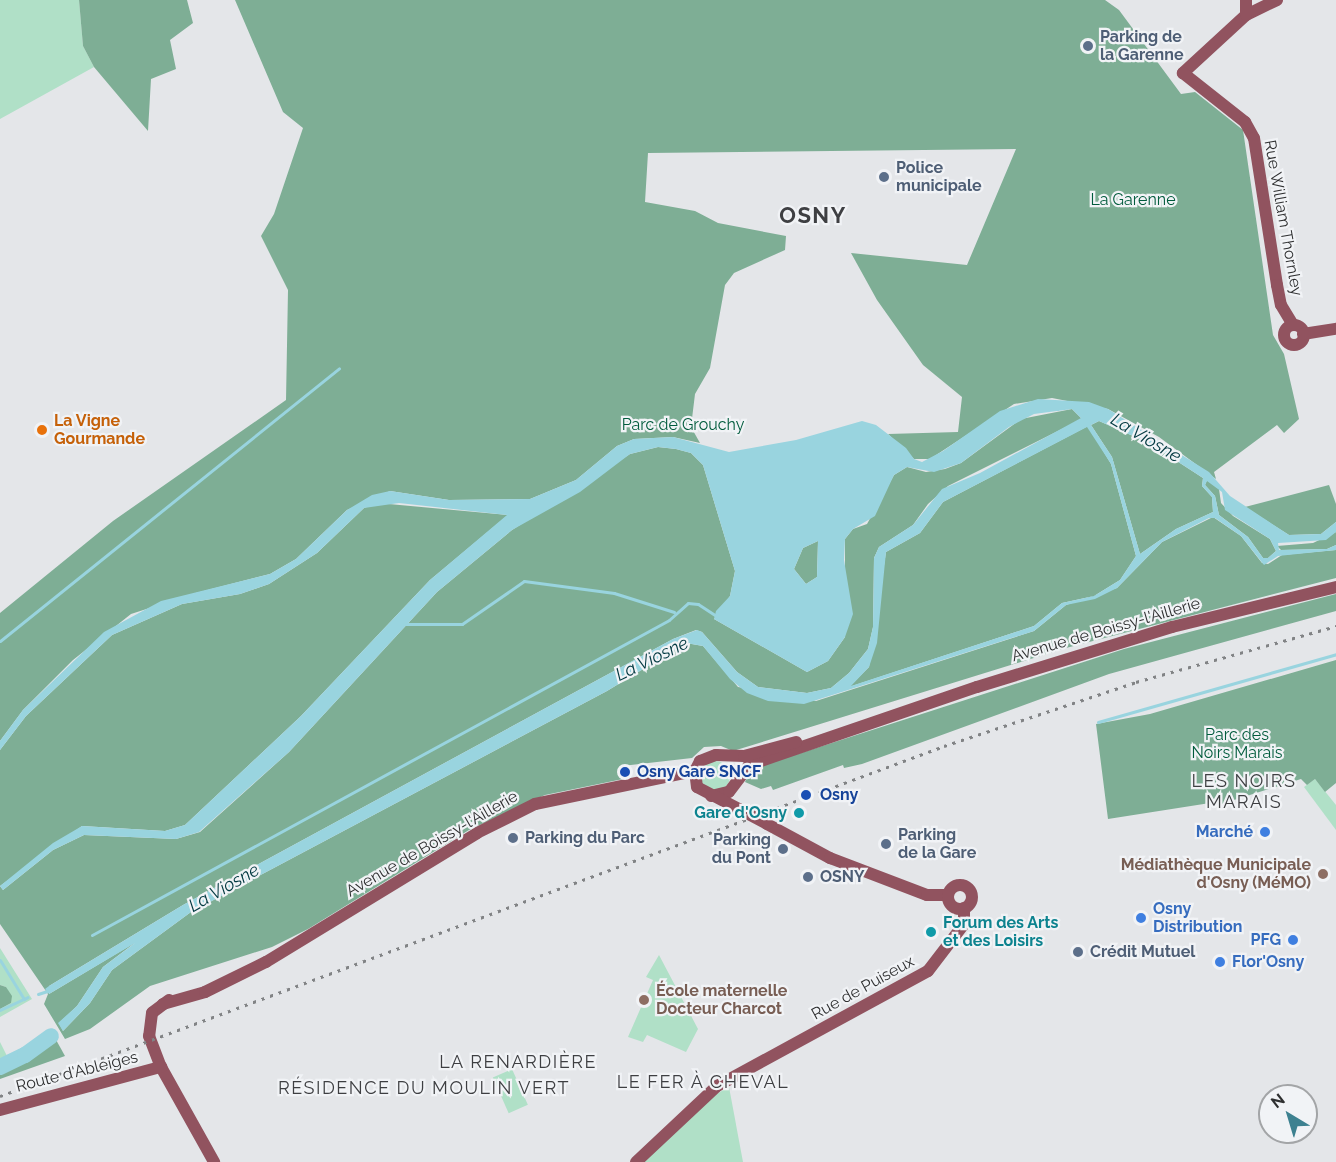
<!DOCTYPE html>
<meta charset="utf-8">
<style>
body{margin:0}
#map{position:relative;width:1336px;height:1162px;overflow:hidden;background:#e4e6e9;font-family:Raleway,sans-serif}
div>[style]{position:absolute}
.green>*{inset:0;background:#b0e0c7;transform-origin:0 0}
.round{border-radius:50%}
.forest>*{inset:0;background:#7eae95}
.water>*{inset:0;background:#99d4df}
.stream>*{height:3px;margin:-1.5px;padding:0 1.5px;transform-origin:1.5px;border-radius:1.5px;background:#99d4df}
.river>*{height:16px;margin:-8px;padding:0 8px;transform-origin:8px;border-radius:8px;background:#99d4df}
.secondary>*{height:12px;margin:-6px;padding:0 6px;transform-origin:6px;border-radius:6px;background:#91535f}
.secondary>.ring{margin:-6px;padding:0;box-sizing:content-box;background:none;border:12px solid #91535f;border-radius:50%}
.rail>*{height:3px;margin-top:-1.5px;transform-origin:0;background:repeating-linear-gradient(90deg,#818385 0 3px,transparent 0 9px)}
.secondary-bridge>*{height:12px;margin:-6px;padding:0 6px;transform-origin:6px;border-radius:6px;background:#91535f}
.dots>*{width:16px;height:16px;translate:-50% -50%;box-sizing:border-box;border:3px solid #f1f3f6;border-radius:50%}
span{translate:-50% -50%;white-space:nowrap;text-align:center;line-height:1.15;-webkit-text-stroke:4.5px #f1f3f6;paint-order:stroke}
.service-label{font-size:16px;color:#4e5e75;font-weight:700}
.left{translate:0 -50%;text-align:left}
.right{translate:-100% -50%;text-align:right}
.park-label{font-size:16px;color:#005b3c}
.street-label{font-size:16px;color:#2e2f30}
.food-label{font-size:16px;color:#c56008;font-weight:700}
.transit-label{font-size:16px;color:#164399;font-weight:700}
.culture-label{font-size:16px;color:#0d838f;font-weight:700}
.shop-label{font-size:16px;color:#366cbe;font-weight:700}
.education-label{font-size:16px;color:#785e54;font-weight:700}
.water-label{font-size:18px;color:#003840;font-style:italic}
.neighbourhood-label{font-size:18px;color:#3e3f42;letter-spacing:1.5px}
.district-label{font-size:22px;color:#3e3f42;font-weight:700;letter-spacing:1.5px}
.north{position:absolute;left:1258px;top:1084px;width:60px;height:60px;box-sizing:border-box;background:#f1f3f6;border:2px solid #a3a5a7;border-radius:50%;rotate:322deg;font-size:16px;font-weight:700;line-height:24px;text-align:center;color:#2e2f30}
.north::after{content:'';display:block;margin:auto;width:21px;height:27px;background:#3d8190;clip-path:polygon(50% 0,100% 100%,50% 72%,0 100%)}
</style>
<div id="map">
<div class="green">
<i style="clip-path:polygon(0 0,79px 0,83px 46px,94px 67px,0 119px)"></i>
<i class="round" style="left:700px;top:761px;width:30px;height:30px"></i>
<i style="clip-path:polygon(1315px 779px,1336px 805px,1336px 830px,1304px 787px)"></i>
<i style="clip-path:polygon(0 948px,32px 999px,0 1017px,0 1009px,11px 1003px,6px 987px,0 985px)"></i>
<i style="clip-path:polygon(659px 955px,698px 1029px,686px 1052px,647px 1035px,643px 1042px,628px 1037px,653px 980px,646px 977px)"></i>
<i style="clip-path:polygon(0 1042px,11px 1064px,0 1069px)"></i>
<i style="left:512px;top:1069px;width:39px;height:21px;rotate:66deg"></i>
<i style="clip-path:polygon(729px 1087px,743px 1162px,644px 1162px,707px 1099px)"></i>
</div>
<div class="forest">
<i style="clip-path:polygon(79px 0,187px 0,193px 23px,170px 40px,176px 69px,151px 79px,148px 131px,94px 67px,83px 46px)"></i>
<i style="clip-path:polygon(235px 0,1105px 0,1119px 10px,1181px 94px,1195px 92px,1243px 130px,1273px 335px,1284px 354px,1299px 419px,1284px 433px,1277px 425px,1214px 472px,1216px 479px,1159px 437px,1108px 409px,1052px 398px,1014px 404px,930px 459px,914px 459px,888px 434px,958px 432px,962px 397px,923px 365px,877px 300px,851px 253px,967px 265px,1016px 149px,648px 153px,645px 202px,695px 211px,718px 223px,786px 236px,785px 250px,734px 273px,725px 285px,710px 368px,695px 394px,691px 427px,700px 443px,673px 437px,634px 439px,617px 446px,576px 480px,530px 499px,449px 500px,390px 491px,347px 510px,296px 559px,270px 574px,196px 593px,131px 614px,73px 660px,23px 710px,0 741px,0 613px,113px 521px,286px 400px,288px 290px,261px 236px,274px 214px,303px 128px,283px 112px)"></i>
<i style="clip-path:polygon(1072px 409px,1082px 419px,948px 486px,928px 504px,913px 525px,879px 547px,874px 558px,873px 627px,868px 649px,849px 673px,831px 688px,807px 693px,758px 687px,737px 672px,702px 632px,696px 630px,673px 639px,183px 905px,49px 986px,49px 994px,136px 942px,103px 967px,77px 1006px,59px 1023px,63px 1031px,90px 1003px,112px 970px,191px 912px,607px 691px,686px 643px,703px 646px,738px 687px,816px 701px,1034px 631px,1066px 605px,1117px 588px,1162px 542px,1213px 517px,1241px 536px,1262px 563px,1268px 564px,1282px 555px,1336px 550px,1336px 578px,1066px 648px,733px 751px,721px 746px,704px 747px,692px 758px,622px 766px,623px 779px,545px 795px,469px 830px,308px 929px,272px 947px,150px 986px,90px 1029px,65px 1039px,44px 1004px,48px 994px,0 924px,0 886px,3px 890px,53px 850px,84px 835px,176px 839px,200px 832px,289px 752px,437px 592px,512px 530px,630px 454px,658px 447px,676px 449px,691px 453px,703px 465px,735px 571px,730px 596px,714px 619px,807px 672px,828px 661px,845px 637px,845px 539px,853px 529px,867px 524px,894px 475px,907px 467px,926px 472px,945px 469px,961px 463px,1021px 419px)"></i>
<i style="clip-path:polygon(1099px 421px,1149px 443px,1203px 478px,1202px 486px,1212px 497px,1213px 512px,1176px 529px,1140px 554px,1112px 457px,1091px 425px)"></i>
<i style="clip-path:polygon(1088px 426px,1111px 464px,1136px 556px,1120px 580px,1094px 596px,1062px 603px,1034px 626px,849px 687px,869px 667px,886px 552px,920px 533px,943px 502px)"></i>
<i style="clip-path:polygon(1207px 480px,1219px 489px,1221px 503px,1233px 516px,1270px 539px,1276px 551px,1268px 558px,1263px 558px,1248px 537px,1219px 515px,1215px 496px,1205px 485px)"></i>
<i style="clip-path:polygon(1329px 485px,1336px 504px,1336px 522px,1321px 534px,1289px 535px,1245px 507px)"></i>
<i style="clip-path:polygon(378px 503px,508px 515px,430px 580px,301px 716px,185px 825px,165px 831px,82px 826px,0 886px,0 750px,26px 716px,112px 635px,182px 604px,240px 594px,269px 584px,317px 553px,364px 508px)"></i>
<i style="clip-path:polygon(1336px 532px,1336px 545px,1327px 549px,1281px 550px,1277px 546px,1313px 543px)"></i>
<i style="clip-path:polygon(818px 541px,817px 577px,806px 584px,794px 569px,803px 548px)"></i>
<i style="clip-path:polygon(1336px 594px,1336px 611px,1109px 674px,862px 764px,844px 768px,843px 765px,773px 790px,771px 786px,761px 789px,745px 782px,751px 769px,1124px 649px)"></i>
<i style="clip-path:polygon(1336px 660px,1336px 783px,1325px 792px,1315px 779px,1307px 785px,1301px 779px,1218px 805px,1210px 803px,1108px 819px,1096px 724px,1150px 714px)"></i>
<i style="clip-path:polygon(0 985px,6px 987px,12px 996px,11px 1003px,0 1009px)"></i>
<i style="clip-path:polygon(55px 1038px,65px 1056px,0 1079px,0 1069px)"></i>
</div>
<div class="water">
<i style="clip-path:polygon(evenodd,1038px 399px,1089px 402px,1108px 409px,1209px 472px,1230px 496px,1289px 535px,1321px 534px,1336px 522px,1336px 532px,1326px 540px,1278px 543px,1279px 550px,1327px 549px,1336px 545px,1336px 550px,1278px 556px,1264px 565px,1241px 536px,1215px 518px,1209px 518px,1162px 542px,1117px 588px,1095px 599px,1066px 605px,1034px 631px,804px 704px,768px 701px,747px 693px,730px 679px,703px 646px,686px 643px,607px 691px,191px 912px,112px 970px,90px 1003px,63px 1031px,58px 1023px,77px 1006px,103px 967px,135px 943px,49px 994px,45px 989px,49px 986px,183px 905px,673px 639px,697px 630px,702px 632px,737px 672px,758px 687px,807px 693px,831px 688px,849px 673px,868px 649px,873px 627px,874px 558px,879px 547px,913px 525px,942px 489px,980px 473px,1081px 418px,1072px 409px,1034px 414px,1009px 427px,961px 463px,934px 472px,907px 467px,894px 475px,875px 516px,853px 529px,845px 539px,844px 560px,853px 614px,845px 637px,828px 661px,807px 672px,714px 619px,716px 611px,730px 596px,735px 571px,703px 465px,691px 453px,676px 449px,658px 447px,630px 454px,580px 492px,512px 530px,437px 592px,289px 752px,199px 832px,176px 839px,84px 835px,53px 850px,3px 890px,0 886px,53px 843px,82px 826px,165px 831px,185px 825px,301px 716px,430px 580px,507px 515px,399px 503px,364px 508px,317px 553px,269px 584px,240px 594px,182px 604px,112px 635px,26px 716px,0 750px,0 741px,23px 710px,104px 632px,161px 601px,270px 574px,296px 559px,347px 510px,372px 495px,390px 491px,449px 500px,530px 499px,576px 480px,617px 446px,634px 439px,673px 437px,729px 452px,796px 440px,862px 421px,876px 425px,906px 448px,914px 459px,922px 462px,943px 451px,1000px 411px,1038px 399px,1099px 421px,1149px 443px,1203px 478px,1202px 486px,1212px 497px,1213px 512px,1176px 529px,1140px 554px,1112px 457px,1091px 425px,1099px 421px,1038px 399px,1087px 427px,1111px 464px,1136px 556px,1120px 580px,1094px 596px,1062px 603px,1034px 626px,851px 686px,869px 667px,877px 643px,886px 552px,920px 533px,943px 502px,1087px 427px,1038px 399px,1207px 481px,1222px 492px,1225px 510px,1270px 539px,1276px 551px,1268px 558px,1263px 558px,1248px 537px,1219px 515px,1215px 496px,1205px 485px,1207px 481px,1038px 399px,818px 541px,817px 577px,806px 584px,794px 569px,803px 548px,818px 541px)"></i>
</div>
<div class="stream">
<i style="left:404px;top:624px;width:58px"></i>
<i style="left:462px;top:624px;width:75px;rotate:-34.7deg"></i>
<i style="left:524px;top:581px;width:91px;rotate:7.6deg"></i>
<i style="left:614px;top:593px;width:63px;rotate:17.6deg"></i>
<i style="left:0;top:641px;width:435px;rotate:-38.8deg"></i>
<i style="left:1098px;top:722px;width:248px;rotate:-15.9deg"></i>
<i style="left:92px;top:935px;width:657px;rotate:-28.63deg"></i>
<i style="left:669px;top:620px;width:25px;rotate:-42deg"></i>
<i style="left:688px;top:603px;width:10px;rotate:6deg"></i>
<i style="left:698px;top:604px;width:20px;rotate:33deg"></i>
<i style="left:0;top:960px;width:46px;rotate:58.4deg"></i>
<i style="left:24px;top:999px;width:4px;rotate:-27deg"></i>
<i style="left:38px;top:994px;width:13px;rotate:-18deg"></i>
<i style="left:0;top:1010px;width:26px;rotate:-25deg"></i>
</div>
<div class="river">
<i style="left:0;top:1067px;width:28px;rotate:-26deg"></i>
<i style="left:25px;top:1055px;width:32px;rotate:-36deg"></i>
</div>
<div class="secondary">
<i style="left:1277px;top:0;width:34px;rotate:154deg"></i>
<i style="left:1246px;top:15px;width:86px;rotate:137.4deg"></i>
<i style="left:1183px;top:73px;width:79px;rotate:38.3deg"></i>
<i style="left:1245px;top:122px;width:18px;rotate:61deg"></i>
<i style="left:1254px;top:138px;width:149px;rotate:81.1deg"></i>
<i style="left:1277px;top:285px;width:20px;rotate:79deg"></i>
<i style="left:1281px;top:305px;width:23px;rotate:59deg"></i>
<i style="left:1246px;top:15px;width:15px;rotate:-90deg"></i>
<i class="ring" style="left:1284px;top:325px;width:8px;height:8px"></i>
<i style="left:1303px;top:334px;width:33px;rotate:-9deg"></i>
<i style="left:711px;top:796px;width:18px;rotate:-13deg"></i>
<i style="left:729px;top:792px;width:34px;rotate:-53deg"></i>
<i style="left:749px;top:765px;width:241px;rotate:-18.9deg"></i>
<i style="left:977px;top:687px;width:204px;rotate:-17.1deg"></i>
<i style="left:1172px;top:627px;width:169px;rotate:-13.7deg"></i>
<i style="left:739px;top:809px;width:47px;rotate:-152.4deg"></i>
<i style="left:697px;top:787px;width:16px;rotate:-97deg"></i>
<i style="left:695px;top:771px;width:11px;rotate:-63deg"></i>
<i style="left:700px;top:761px;width:17px;rotate:-21deg"></i>
<i style="left:716px;top:755px;width:28px;rotate:2deg"></i>
<i style="left:744px;top:756px;width:54px;rotate:-15.1deg"></i>
<i style="left:767px;top:824px;width:72px;rotate:28.4deg"></i>
<i style="left:830px;top:858px;width:104px;rotate:20.9deg"></i>
<i style="left:927px;top:895px;width:21px"></i>
<i class="ring" style="left:948px;top:885px;width:12px;height:12px"></i>
<i style="left:169px;top:1000px;width:21px;rotate:143deg"></i>
<i style="left:152px;top:1013px;width:23px;rotate:97deg"></i>
<i style="left:149px;top:1036px;width:33px;rotate:69deg"></i>
<i style="left:161px;top:1067px;width:109px;rotate:60.8deg"></i>
<i style="left:163px;top:1004px;width:44px;rotate:-15.9deg"></i>
<i style="left:205px;top:992px;width:68px;rotate:-26.2deg"></i>
<i style="left:266px;top:962px;width:247px;rotate:-31.4deg"></i>
<i style="left:477px;top:833px;width:65px;rotate:-26.6deg"></i>
<i style="left:535px;top:804px;width:163px;rotate:-11.7deg"></i>
<i style="left:0;top:1110px;width:167px;rotate:-15deg"></i>
<i style="left:636px;top:1162px;width:111px;rotate:-43.2deg"></i>
<i style="left:717px;top:1086px;width:240px;rotate:-28.6deg"></i>
<i style="left:928px;top:971px;width:59px;rotate:-52.5deg"></i>
<i style="left:964px;top:924px;width:16px;rotate:-90deg"></i>
</div>
<div class="rail">
<i style="left:0;top:1096px;width:1007px;rotate:-20.34deg"></i>
<i style="left:944px;top:746px;width:202px;rotate:-18.4deg"></i>
<i style="left:1136px;top:682px;width:208px;rotate:-15.6deg"></i>
</div>
<div class="secondary-bridge">
<i style="left:739px;top:809px;width:32px;rotate:28deg"></i>
</div>
<div class="dots">
<i style="left:1088px;top:46px;background:#5c6f8a"></i>
<i style="left:884px;top:177px;background:#5c6f8a"></i>
<i style="left:42px;top:430px;background:#e8710a"></i>
<i style="left:625px;top:772px;background:#1a4fb4"></i>
<i style="left:806px;top:795px;background:#1a4fb4"></i>
<i style="left:799px;top:813px;background:#0f9aa8"></i>
<i style="left:1265px;top:832px;background:#3f7fe0"></i>
<i style="left:513px;top:838px;background:#5c6f8a"></i>
<i style="left:886px;top:844px;background:#5c6f8a"></i>
<i style="left:783px;top:849px;background:#5c6f8a"></i>
<i style="left:1323px;top:874px;background:#8d6e63"></i>
<i style="left:808px;top:877px;background:#5c6f8a"></i>
<i style="left:1141px;top:918px;background:#3f7fe0"></i>
<i style="left:931px;top:932px;background:#0f9aa8"></i>
<i style="left:1293px;top:940px;background:#3f7fe0"></i>
<i style="left:1078px;top:952px;background:#5c6f8a"></i>
<i style="left:1220px;top:962px;background:#3f7fe0"></i>
<i style="left:644px;top:1000px;background:#8d6e63"></i>
</div>
<div class="service-label">
<span class="left" style="left:1100px;top:46px">Parking de<br>la Garenne</span>
<span class="left" style="left:896px;top:177px">Police<br>municipale</span>
<span class="left" style="left:898px;top:844px">Parking<br>de la Gare</span>
<span class="left" style="left:525px;top:838px">Parking du Parc</span>
<span class="right" style="left:771px;top:849px">Parking<br>du Pont</span>
<span class="left" style="left:820px;top:877px">OSNY</span>
<span class="left" style="left:1090px;top:952px">Crédit Mutuel</span>
</div>
<div class="park-label">
<span style="left:1133px;top:200px">La Garenne</span>
<span style="left:683px;top:425px">Parc de Grouchy</span>
<span style="left:1237px;top:744px">Parc des<br>Noirs Marais</span>
</div>
<div class="street-label">
<span style="left:1283px;top:218px;rotate:80deg">Rue William Thornley</span>
<span style="left:1106px;top:630px;rotate:-16deg">Avenue de Boissy-l'Aillerie</span>
<span style="left:432px;top:844px;rotate:-30deg">Avenue de Boissy-l'Aillerie</span>
<span style="left:863px;top:988px;rotate:-29deg">Rue de Puiseux</span>
<span style="left:77px;top:1072px;rotate:-14deg">Route d'Ableiges</span>
</div>
<div class="food-label">
<span class="left" style="left:54px;top:430px">La Vigne<br>Gourmande</span>
</div>
<div class="transit-label">
<span class="left" style="left:637px;top:772px">Osny Gare SNCF</span>
<span class="left" style="left:820px;top:795px">Osny</span>
</div>
<div class="culture-label">
<span class="right" style="left:787px;top:813px">Gare d'Osny</span>
<span class="left" style="left:943px;top:932px">Forum des Arts<br>et des Loisirs</span>
</div>
<div class="shop-label">
<span class="right" style="left:1253px;top:832px">Marché</span>
<span class="left" style="left:1153px;top:918px">Osny<br>Distribution</span>
<span class="right" style="left:1281px;top:940px">PFG</span>
<span class="left" style="left:1232px;top:962px">Flor'Osny</span>
</div>
<div class="education-label">
<span class="right" style="left:1311px;top:874px">Médiathèque Municipale<br>d'Osny (MéMO)</span>
<span class="left" style="left:656px;top:1000px">École maternelle<br>Docteur Charcot</span>
</div>
<div class="water-label">
<span style="left:1146px;top:438px;rotate:31deg">La Viosne</span>
<span style="left:652px;top:659px;rotate:-26deg">La Viosne</span>
<span style="left:224px;top:888px;rotate:-30deg">La Viosne</span>
</div>
<div class="neighbourhood-label">
<span style="left:1244px;top:792px">LES NOIRS<br>MARAIS</span>
<span style="left:518px;top:1062px">LA RENARDIÈRE</span>
<span style="left:703px;top:1082px">LE FER À CHEVAL</span>
<span style="left:424px;top:1088px">RÉSIDENCE DU MOULIN VERT</span>
</div>
<div class="district-label">
<span style="left:813px;top:216px">OSNY</span>
</div>
<div class="north">N</div>
</div>
